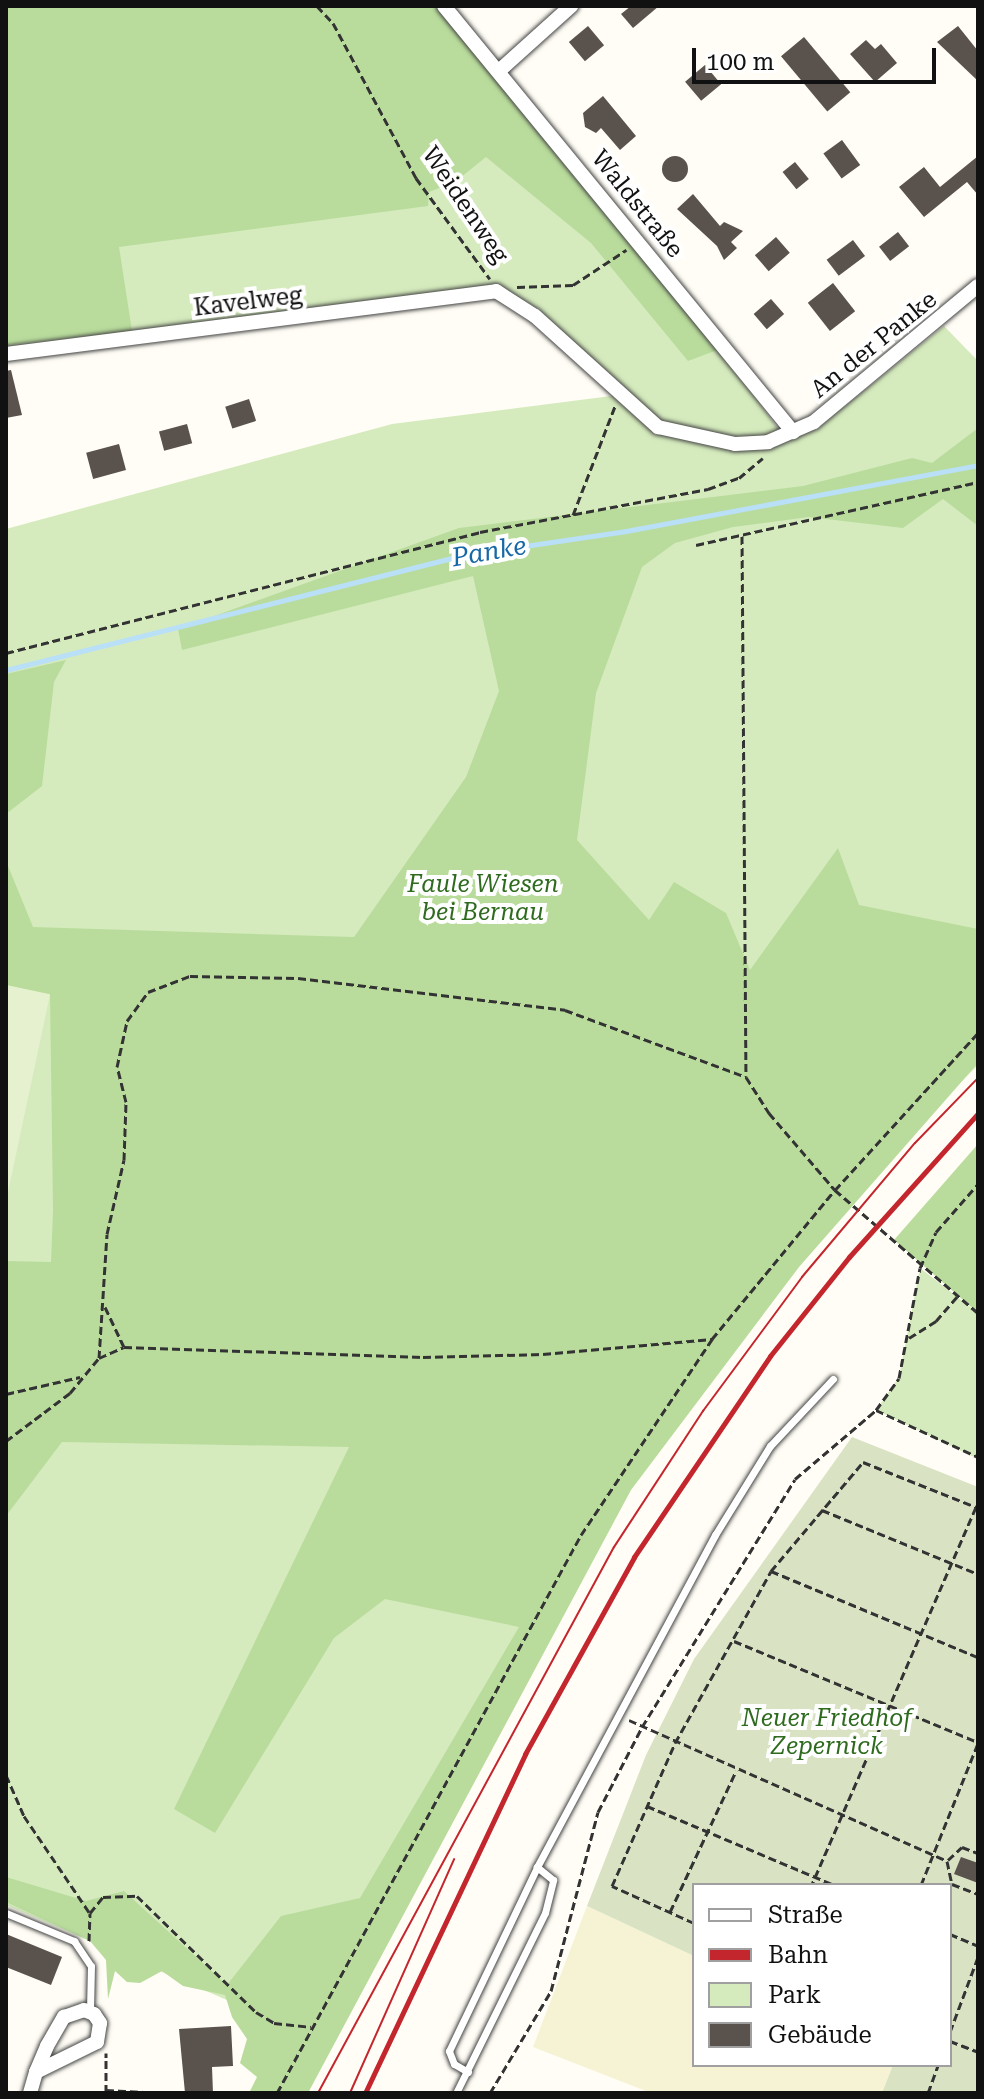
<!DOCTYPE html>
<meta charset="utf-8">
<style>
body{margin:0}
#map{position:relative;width:984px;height:2099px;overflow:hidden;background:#fffdf5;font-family:"Roboto Serif",serif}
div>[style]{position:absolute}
.farmland>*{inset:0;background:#f6f3d4}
.green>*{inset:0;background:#d5ebbd}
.forest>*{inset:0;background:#b9dc9c}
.cemetery>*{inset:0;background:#d9e3c4}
.pitch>*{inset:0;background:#e6f2cf;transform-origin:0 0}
.stream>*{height:5px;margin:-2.5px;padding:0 2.5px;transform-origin:2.5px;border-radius:2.5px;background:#b9e0f7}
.building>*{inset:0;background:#5a524d;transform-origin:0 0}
.round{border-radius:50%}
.path>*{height:3px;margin-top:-1.5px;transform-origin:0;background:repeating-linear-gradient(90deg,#333 0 8px,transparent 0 12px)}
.roads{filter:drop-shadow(0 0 2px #444) drop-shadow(0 0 2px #444)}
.service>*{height:7px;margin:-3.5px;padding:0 3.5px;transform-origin:3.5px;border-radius:3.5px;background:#fff}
.minor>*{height:14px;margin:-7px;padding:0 7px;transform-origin:7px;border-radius:7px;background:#fff}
.tram>*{height:2px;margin:-1px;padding:0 1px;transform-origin:1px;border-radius:1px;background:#c4262e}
.rail>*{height:5px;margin:-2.5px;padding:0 2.5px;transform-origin:2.5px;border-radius:2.5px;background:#c4262e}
span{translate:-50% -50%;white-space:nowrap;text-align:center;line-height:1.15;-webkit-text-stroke:8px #fff;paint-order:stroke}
.street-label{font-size:24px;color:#111}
.park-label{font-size:24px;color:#2f6b1f;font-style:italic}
.water-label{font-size:26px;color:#1768a6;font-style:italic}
.frame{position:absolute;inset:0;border:8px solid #111;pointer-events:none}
.legend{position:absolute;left:692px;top:1883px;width:260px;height:184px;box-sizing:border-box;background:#fff;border:2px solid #a0a0a0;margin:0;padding:10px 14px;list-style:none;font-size:24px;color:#111}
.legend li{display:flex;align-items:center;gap:16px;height:40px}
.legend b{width:40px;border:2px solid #a0a0a0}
.scale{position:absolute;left:692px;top:48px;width:244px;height:36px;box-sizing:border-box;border:4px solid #111;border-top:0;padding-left:10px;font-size:24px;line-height:28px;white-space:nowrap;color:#111;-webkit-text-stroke:6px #fff;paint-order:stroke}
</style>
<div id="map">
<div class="farmland">
<i style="clip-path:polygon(587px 1906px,694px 1956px,694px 2065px,893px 2065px,882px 2093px,651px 2093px,533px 2047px)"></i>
</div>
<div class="green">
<i style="clip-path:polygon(6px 6px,434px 6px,720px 349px,787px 441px,817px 429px,944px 326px,978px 361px,978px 1065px,897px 1146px,813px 1248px,629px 1491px,329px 2044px,6px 1905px,6px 529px,392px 424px,611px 396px,619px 389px,537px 308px,500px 288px,6px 347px)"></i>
<i style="clip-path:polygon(920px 1268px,978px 1313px,978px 1459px,876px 1410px,899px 1377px)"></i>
</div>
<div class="forest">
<i style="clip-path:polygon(6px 6px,439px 6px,720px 349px,688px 361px,591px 243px,486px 157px,455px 182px,429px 192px,428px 206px,119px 247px,132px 331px,6px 345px)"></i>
<i style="clip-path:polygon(978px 428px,978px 526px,943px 499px,903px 528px,809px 517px,733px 527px,675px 543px,642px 567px,596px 693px,577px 840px,649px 920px,674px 882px,726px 913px,750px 970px,838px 848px,859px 905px,978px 929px,978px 1063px,799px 1267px,631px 1490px,308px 2093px,249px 2093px,257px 2077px,240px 2063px,247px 2039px,232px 2017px,225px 1995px,183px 1986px,162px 1971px,140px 1983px,127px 1982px,115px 1971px,108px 1999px,106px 1960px,90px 1941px,6px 1902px,6px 1877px,86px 1901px,124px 1891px,227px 1985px,281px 1916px,360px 1898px,519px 1627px,385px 1599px,334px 1638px,215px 1833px,174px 1809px,349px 1447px,62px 1442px,6px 1516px,6px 1261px,51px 1262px,53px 1210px,50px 995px,6px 985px,6px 861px,33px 927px,354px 937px,466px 777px,499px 691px,473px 576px,182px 650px,178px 629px,459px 528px,803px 486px,912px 458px,932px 463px)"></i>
<i style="clip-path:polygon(66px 660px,54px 682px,42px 786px,6px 814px,6px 674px)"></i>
<i style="clip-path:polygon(978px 1144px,978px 1313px,894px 1240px)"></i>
</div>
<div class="cemetery">
<i style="clip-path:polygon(852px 1437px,978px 1487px,978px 2093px,882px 2093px,893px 2065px,950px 2065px,950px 1885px,694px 1885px,694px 1956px,587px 1906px,646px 1755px,694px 1659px)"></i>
</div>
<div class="pitch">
<i style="left:6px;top:985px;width:45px;height:276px;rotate:12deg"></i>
</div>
<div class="stream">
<i style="left:6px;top:670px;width:472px;rotate:-14.1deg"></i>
<i style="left:464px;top:555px;width:164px;rotate:-8.4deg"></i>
<i style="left:626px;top:531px;width:358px;rotate:-10.6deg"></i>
</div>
<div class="building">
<i style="clip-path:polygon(631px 6px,659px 6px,633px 28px,621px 14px)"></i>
<i style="left:588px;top:26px;width:25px;height:25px;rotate:50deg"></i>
<i style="clip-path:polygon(958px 26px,978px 51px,978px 81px,937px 42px)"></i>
<i style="left:804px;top:37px;width:72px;height:30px;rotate:50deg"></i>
<i style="clip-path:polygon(866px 40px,875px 49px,881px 44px,897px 63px,875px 82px,850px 54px)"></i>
<i style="left:705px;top:65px;width:25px;height:26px;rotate:50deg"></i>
<i style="clip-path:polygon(603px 96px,636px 136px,620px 150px,601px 128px,596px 133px,585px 127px,583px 113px)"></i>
<i style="left:842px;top:140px;width:31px;height:23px;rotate:54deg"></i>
<i class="round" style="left:662px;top:156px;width:26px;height:26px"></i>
<i style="clip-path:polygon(978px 156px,978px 195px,967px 182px,924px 217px,899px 187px,924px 167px,940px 187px)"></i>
<i style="left:795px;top:162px;width:22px;height:16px;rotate:51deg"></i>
<i style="clip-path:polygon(693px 194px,720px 226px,724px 222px,743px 231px,731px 242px,737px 248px,724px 260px,717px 246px,677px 209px)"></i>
<i style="left:898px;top:232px;width:18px;height:24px;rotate:52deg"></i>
<i style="left:776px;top:237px;width:21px;height:28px;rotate:49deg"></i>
<i style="left:853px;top:240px;width:20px;height:33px;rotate:53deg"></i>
<i style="left:833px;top:283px;width:36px;height:32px;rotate:52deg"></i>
<i style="left:771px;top:299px;width:20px;height:23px;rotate:49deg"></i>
<i style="clip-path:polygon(11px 370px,22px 415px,6px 418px,6px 371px)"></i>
<i style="left:249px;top:399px;width:23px;height:25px;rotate:72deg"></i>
<i style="left:187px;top:424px;width:20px;height:29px;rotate:75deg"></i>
<i style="left:119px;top:444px;width:27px;height:34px;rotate:75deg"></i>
<i style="clip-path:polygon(961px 1857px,978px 1863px,978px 1883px,954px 1874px)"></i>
<i style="clip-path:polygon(6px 1934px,62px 1957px,51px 1985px,6px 1967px)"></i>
<i style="clip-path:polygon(231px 2026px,233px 2066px,212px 2067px,213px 2093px,185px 2093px,179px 2029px)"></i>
</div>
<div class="path">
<i style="left:317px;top:6px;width:23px;rotate:47deg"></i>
<i style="left:333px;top:23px;width:176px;rotate:61.8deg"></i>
<i style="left:416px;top:178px;width:125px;rotate:53.8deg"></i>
<i style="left:517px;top:287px;width:56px;rotate:-2deg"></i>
<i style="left:573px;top:285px;width:64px;rotate:-33.4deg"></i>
<i style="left:573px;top:515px;width:117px;rotate:-68.9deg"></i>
<i style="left:742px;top:536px;width:540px;rotate:89.58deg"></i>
<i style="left:696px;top:545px;width:289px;rotate:-12.6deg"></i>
<i style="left:6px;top:653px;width:489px;rotate:-14.3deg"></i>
<i style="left:480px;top:532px;width:232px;rotate:-10.7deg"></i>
<i style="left:708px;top:489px;width:33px;rotate:-20deg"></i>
<i style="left:739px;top:478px;width:31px;rotate:-40deg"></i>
<i style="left:105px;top:1307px;width:44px;rotate:64.6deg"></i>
<i style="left:909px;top:1338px;width:32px;rotate:-32deg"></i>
<i style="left:936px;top:1321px;width:32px;rotate:-49deg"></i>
<i style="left:99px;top:1358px;width:124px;rotate:-86.3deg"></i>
<i style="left:107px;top:1234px;width:76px;rotate:-77.1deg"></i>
<i style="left:124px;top:1160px;width:58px;rotate:-88deg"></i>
<i style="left:126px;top:1102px;width:36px;rotate:-104deg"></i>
<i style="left:117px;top:1067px;width:47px;rotate:-77.7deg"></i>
<i style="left:127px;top:1021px;width:36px;rotate:-54deg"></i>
<i style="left:148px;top:992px;width:45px;rotate:-20.9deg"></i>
<i style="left:190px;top:976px;width:108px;rotate:1.1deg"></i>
<i style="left:298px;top:978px;width:269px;rotate:6.8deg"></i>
<i style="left:565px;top:1010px;width:193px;rotate:20.3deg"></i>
<i style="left:746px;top:1077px;width:43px;rotate:57.4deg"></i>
<i style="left:769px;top:1113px;width:101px;rotate:49.4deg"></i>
<i style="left:835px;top:1190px;width:189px;rotate:40.7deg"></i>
<i style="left:6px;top:1394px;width:76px;rotate:-12.9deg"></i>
<i style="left:876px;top:1410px;width:112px;rotate:24.7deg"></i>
<i style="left:6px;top:1441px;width:80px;rotate:-36.9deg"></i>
<i style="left:70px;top:1393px;width:45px;rotate:-50.4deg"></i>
<i style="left:99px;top:1358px;width:27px;rotate:-24deg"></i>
<i style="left:124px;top:1347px;width:299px;rotate:1.9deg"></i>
<i style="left:423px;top:1357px;width:120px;rotate:-1.4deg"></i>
<i style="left:543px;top:1354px;width:170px;rotate:-5.1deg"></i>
<i style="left:822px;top:1510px;width:169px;rotate:22.3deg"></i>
<i style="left:771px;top:1571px;width:143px;rotate:-49.8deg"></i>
<i style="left:863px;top:1462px;width:122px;rotate:21.7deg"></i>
<i style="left:976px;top:1507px;width:412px;rotate:113.5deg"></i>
<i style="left:734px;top:1641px;width:264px;rotate:22.5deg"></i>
<i style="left:629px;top:1720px;width:348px;rotate:23.9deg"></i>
<i style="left:6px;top:1775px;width:45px;rotate:66.3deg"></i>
<i style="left:24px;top:1816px;width:116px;rotate:55.9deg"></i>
<i style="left:647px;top:1806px;width:203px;rotate:22.9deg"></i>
<i style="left:948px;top:1860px;width:19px;rotate:-43deg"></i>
<i style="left:962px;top:1847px;width:17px;rotate:21deg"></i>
<i style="left:947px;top:1861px;width:24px;rotate:78deg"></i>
<i style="left:952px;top:1884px;width:28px;rotate:21deg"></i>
<i style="left:921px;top:1885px;width:153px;rotate:-68.1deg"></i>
<i style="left:670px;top:1912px;width:156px;rotate:-64.9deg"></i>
<i style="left:694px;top:1923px;width:90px;rotate:-155.7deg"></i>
<i style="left:612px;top:1886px;width:156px;rotate:-66.2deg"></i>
<i style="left:675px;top:1743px;width:197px;rotate:-60.8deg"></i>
<i style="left:771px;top:1571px;width:224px;rotate:22.6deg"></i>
<i style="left:950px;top:1934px;width:30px;rotate:23deg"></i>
<i style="left:89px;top:1941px;width:28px;rotate:-88deg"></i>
<i style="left:90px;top:1913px;width:21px;rotate:-51deg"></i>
<i style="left:103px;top:1897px;width:34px;rotate:-2deg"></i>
<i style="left:137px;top:1896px;width:166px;rotate:44.3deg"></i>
<i style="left:256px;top:2012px;width:21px;rotate:31deg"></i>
<i style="left:274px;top:2023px;width:37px;rotate:6deg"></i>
<i style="left:950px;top:2032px;width:80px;rotate:-69.5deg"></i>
<i style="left:950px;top:2041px;width:30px;rotate:21deg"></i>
<i style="left:106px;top:2090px;width:57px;rotate:3deg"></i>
<i style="left:106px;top:2093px;width:40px;rotate:-90deg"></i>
<i style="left:277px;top:2093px;width:635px;rotate:-61.42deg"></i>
<i style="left:581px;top:1535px;width:236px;rotate:-56.2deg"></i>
<i style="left:712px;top:1339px;width:193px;rotate:-50.5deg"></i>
<i style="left:835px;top:1190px;width:212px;rotate:-47.7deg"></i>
<i style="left:490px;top:2093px;width:119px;rotate:-59.1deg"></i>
<i style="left:551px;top:1991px;width:185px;rotate:-75.3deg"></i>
<i style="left:598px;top:1812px;width:96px;rotate:-62.6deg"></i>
<i style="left:642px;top:1727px;width:291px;rotate:-58.3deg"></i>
<i style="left:795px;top:1479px;width:106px;rotate:-40.4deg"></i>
<i style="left:876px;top:1410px;width:39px;rotate:-54deg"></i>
<i style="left:899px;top:1378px;width:112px;rotate:-79.2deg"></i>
<i style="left:920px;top:1268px;width:39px;rotate:-66deg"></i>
<i style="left:936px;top:1232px;width:64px;rotate:-48.8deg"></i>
<i style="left:928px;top:2093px;width:30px;rotate:-70deg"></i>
</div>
<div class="roads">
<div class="service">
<i style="left:6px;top:1913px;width:74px;rotate:22.4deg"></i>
<i style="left:74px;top:1941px;width:30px;rotate:56deg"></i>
<i style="left:91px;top:1966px;width:45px;rotate:91.3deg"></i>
<i style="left:468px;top:2072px;width:16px;rotate:-150deg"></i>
<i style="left:454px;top:2064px;width:14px;rotate:-111deg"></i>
<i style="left:449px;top:2051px;width:204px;rotate:-64.4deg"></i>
<i style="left:537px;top:1867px;width:377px;rotate:-61.8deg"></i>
<i style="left:715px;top:1535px;width:105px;rotate:-58.3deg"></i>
<i style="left:770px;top:1446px;width:92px;rotate:-46.8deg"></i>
<i style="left:456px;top:2093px;width:201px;rotate:-63.7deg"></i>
<i style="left:545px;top:1913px;width:34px;rotate:-76deg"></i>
<i style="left:553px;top:1880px;width:21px;rotate:-141deg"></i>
</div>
<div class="minor">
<i style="left:444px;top:6px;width:551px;rotate:50.67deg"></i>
<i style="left:500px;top:70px;width:96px;rotate:-42deg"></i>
<i style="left:6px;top:354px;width:494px;rotate:-7.3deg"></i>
<i style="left:496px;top:291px;width:46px;rotate:32.7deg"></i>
<i style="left:535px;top:316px;width:166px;rotate:42.1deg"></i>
<i style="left:658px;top:427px;width:79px;rotate:12.4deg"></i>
<i style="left:735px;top:444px;width:33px;rotate:-3deg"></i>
<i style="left:768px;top:442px;width:50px;rotate:-23.5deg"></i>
<i style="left:814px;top:422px;width:213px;rotate:-39.7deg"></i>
<i style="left:30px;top:2093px;width:22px;rotate:-74deg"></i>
<i style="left:36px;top:2072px;width:28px;rotate:-67deg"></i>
<i style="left:47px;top:2046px;width:34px;rotate:-60deg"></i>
<i style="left:64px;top:2017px;width:21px;rotate:-19deg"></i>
<i style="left:84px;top:2010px;width:11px;rotate:22deg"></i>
<i style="left:94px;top:2014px;width:11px;rotate:56deg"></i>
<i style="left:100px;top:2023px;width:19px;rotate:99deg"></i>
<i style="left:97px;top:2042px;width:68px;rotate:153.8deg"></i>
</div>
</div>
<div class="tram">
<i style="left:318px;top:2093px;width:621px;rotate:-61.54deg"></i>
<i style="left:614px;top:1547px;width:163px;rotate:-56.8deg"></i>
<i style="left:703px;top:1411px;width:167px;rotate:-53.5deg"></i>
<i style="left:802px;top:1277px;width:175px;rotate:-49.9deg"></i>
<i style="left:915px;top:1143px;width:91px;rotate:-45.9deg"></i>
<i style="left:350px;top:2093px;width:256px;rotate:-66deg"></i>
</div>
<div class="rail">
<i style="left:365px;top:2093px;width:375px;rotate:-64.7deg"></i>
<i style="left:525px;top:1754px;width:225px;rotate:-61deg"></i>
<i style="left:634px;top:1557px;width:243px;rotate:-55.9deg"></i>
<i style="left:770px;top:1356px;width:127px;rotate:-51.4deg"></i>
<i style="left:849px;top:1257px;width:193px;rotate:-48.1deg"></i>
</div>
<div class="street-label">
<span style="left:637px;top:204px;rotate:51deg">Waldstraße</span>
<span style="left:465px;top:205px;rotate:56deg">Weidenweg</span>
<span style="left:248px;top:302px;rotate:-7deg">Kavelweg</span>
<span style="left:874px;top:345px;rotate:-39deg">An der Panke</span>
</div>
<div class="park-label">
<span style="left:483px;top:899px">Faule Wiesen<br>bei Bernau</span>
<span style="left:827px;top:1733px">Neuer Friedhof<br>Zepernick</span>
</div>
<div class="water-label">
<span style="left:489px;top:552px;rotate:-10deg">Panke</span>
</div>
<div class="frame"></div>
<ul class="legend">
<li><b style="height:10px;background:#fff"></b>Straße</li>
<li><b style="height:10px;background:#c4262e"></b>Bahn</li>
<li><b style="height:22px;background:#d5ebbd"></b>Park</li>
<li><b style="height:22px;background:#5a524d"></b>Gebäude</li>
</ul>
<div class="scale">100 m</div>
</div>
